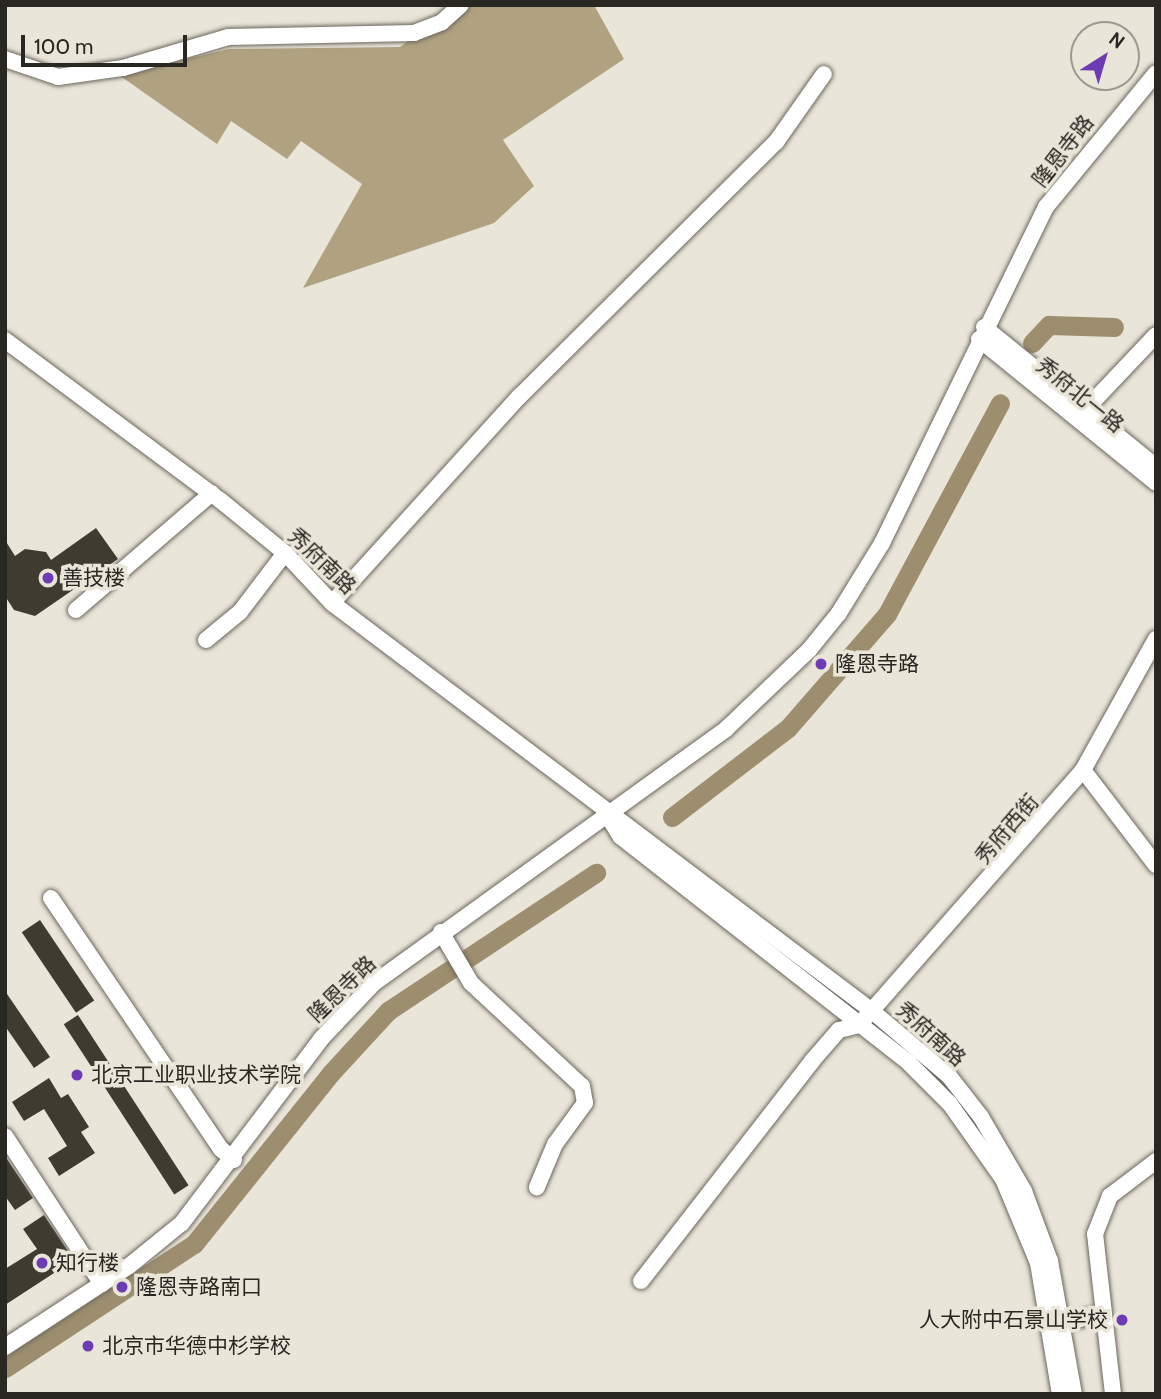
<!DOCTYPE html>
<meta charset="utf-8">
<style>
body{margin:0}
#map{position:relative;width:1161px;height:1399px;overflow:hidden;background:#eae5d9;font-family:Cabin,"Noto Sans SC",sans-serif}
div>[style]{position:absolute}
.forest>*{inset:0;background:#b0a281}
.river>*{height:19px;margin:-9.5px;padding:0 9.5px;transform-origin:9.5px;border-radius:9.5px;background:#9c8e6e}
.building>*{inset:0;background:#3f3b31;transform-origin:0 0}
.roads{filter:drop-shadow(0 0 2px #6b665c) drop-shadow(0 0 2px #6b665c)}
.minor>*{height:16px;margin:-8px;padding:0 8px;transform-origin:8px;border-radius:8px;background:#fff}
.dots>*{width:19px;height:19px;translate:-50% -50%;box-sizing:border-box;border:4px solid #eae5d9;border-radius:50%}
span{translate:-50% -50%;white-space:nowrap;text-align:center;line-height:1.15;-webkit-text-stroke:7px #eae5d9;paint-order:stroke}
.street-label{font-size:21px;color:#292722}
.poi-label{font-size:21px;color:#292722}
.left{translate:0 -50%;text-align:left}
.right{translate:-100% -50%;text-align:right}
.frame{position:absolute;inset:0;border:7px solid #292722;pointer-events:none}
.north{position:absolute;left:1070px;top:21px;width:70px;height:70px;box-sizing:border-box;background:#eae5d9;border:2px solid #9d9990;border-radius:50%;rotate:37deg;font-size:19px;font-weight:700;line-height:28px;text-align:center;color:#292722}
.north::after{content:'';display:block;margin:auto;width:24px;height:32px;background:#6d3cb4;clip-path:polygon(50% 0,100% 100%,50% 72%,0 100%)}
.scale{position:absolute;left:21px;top:35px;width:166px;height:32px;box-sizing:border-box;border:4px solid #292722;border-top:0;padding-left:9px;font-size:21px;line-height:24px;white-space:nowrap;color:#292722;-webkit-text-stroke:5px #eae5d9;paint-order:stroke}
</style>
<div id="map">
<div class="forest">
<i style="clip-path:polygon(457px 5px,594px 5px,624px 59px,503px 140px,534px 186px,494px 223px,303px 288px,362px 184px,301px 141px,287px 159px,231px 121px,217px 144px,119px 75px,229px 49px,400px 47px)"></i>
</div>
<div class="river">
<i style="left:1032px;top:343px;width:25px;rotate:-47deg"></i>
<i style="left:1049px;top:325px;width:65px;rotate:1.8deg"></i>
<i style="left:672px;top:817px;width:146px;rotate:-37.5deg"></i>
<i style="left:788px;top:728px;width:151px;rotate:-49deg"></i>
<i style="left:887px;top:614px;width:239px;rotate:-61.8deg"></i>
<i style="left:5px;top:1368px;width:226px;rotate:-33.3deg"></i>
<i style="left:194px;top:1244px;width:218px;rotate:-51.3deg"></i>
<i style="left:330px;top:1074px;width:86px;rotate:-47.4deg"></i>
<i style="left:388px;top:1011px;width:250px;rotate:-33.6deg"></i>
</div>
<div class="building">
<i style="clip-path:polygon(96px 528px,118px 559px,35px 616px,14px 610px,5px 596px,5px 540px,15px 556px,25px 549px,46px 552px,51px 560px)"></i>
<i style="left:40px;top:920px;width:97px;height:22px;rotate:56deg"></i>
<i style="clip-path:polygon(5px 991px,50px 1057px,34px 1068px,5px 1026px)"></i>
<i style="left:78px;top:1015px;width:203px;height:17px;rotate:57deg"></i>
<i style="clip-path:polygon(49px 1078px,61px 1098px,68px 1094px,89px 1127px,81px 1132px,95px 1153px,59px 1176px,48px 1158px,67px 1146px,44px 1109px,24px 1121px,12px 1102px)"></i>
<i style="clip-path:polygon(5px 1156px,33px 1198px,15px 1210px,5px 1196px)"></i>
<i style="clip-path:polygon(44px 1215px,74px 1260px,5px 1305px,5px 1269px,37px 1249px,23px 1229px)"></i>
</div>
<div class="roads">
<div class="minor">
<i style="left:5px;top:59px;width:56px;rotate:18.8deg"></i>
<i style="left:58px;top:77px;width:66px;rotate:-7.9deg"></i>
<i style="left:123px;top:68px;width:109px;rotate:-16.4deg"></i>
<i style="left:228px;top:37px;width:186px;rotate:-1.2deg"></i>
<i style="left:414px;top:33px;width:30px;rotate:-21deg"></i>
<i style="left:442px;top:22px;width:25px;rotate:-42deg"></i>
<i style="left:984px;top:327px;width:222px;rotate:39.1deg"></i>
<i style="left:979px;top:339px;width:228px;rotate:39.1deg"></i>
<i style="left:5px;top:340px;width:268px;rotate:36.7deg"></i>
<i style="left:220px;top:500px;width:84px;rotate:39.2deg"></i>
<i style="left:285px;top:553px;width:69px;rotate:46.8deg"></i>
<i style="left:332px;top:603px;width:677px;rotate:37.07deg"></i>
<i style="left:872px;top:1011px;width:101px;rotate:40.2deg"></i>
<i style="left:949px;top:1076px;width:52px;rotate:52deg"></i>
<i style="left:981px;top:1117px;width:86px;rotate:59.8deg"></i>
<i style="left:1024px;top:1191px;width:75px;rotate:69.6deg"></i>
<i style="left:1050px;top:1261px;width:135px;rotate:79.8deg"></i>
<i style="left:1085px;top:410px;width:103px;rotate:-46.6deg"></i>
<i style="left:332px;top:603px;width:280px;rotate:-47.8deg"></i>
<i style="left:520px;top:396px;width:361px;rotate:-44.8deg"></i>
<i style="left:776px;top:142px;width:83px;rotate:-54.8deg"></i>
<i style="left:76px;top:610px;width:179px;rotate:-40.7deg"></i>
<i style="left:206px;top:640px;width:44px;rotate:-39.5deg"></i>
<i style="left:240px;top:612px;width:74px;rotate:-52.7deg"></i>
<i style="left:1083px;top:770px;width:120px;rotate:52.5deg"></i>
<i style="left:609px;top:818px;width:22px;rotate:58deg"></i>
<i style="left:621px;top:837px;width:366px;rotate:38.1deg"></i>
<i style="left:909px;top:1063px;width:58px;rotate:45deg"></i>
<i style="left:950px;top:1104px;width:92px;rotate:54.8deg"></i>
<i style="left:1003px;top:1179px;width:91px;rotate:67.4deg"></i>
<i style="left:1038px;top:1263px;width:133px;rotate:80.5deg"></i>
<i style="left:51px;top:898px;width:303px;rotate:55.9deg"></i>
<i style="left:221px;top:1149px;width:17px;rotate:40deg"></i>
<i style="left:441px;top:932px;width:59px;rotate:59.5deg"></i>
<i style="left:471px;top:983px;width:151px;rotate:42.9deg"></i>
<i style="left:582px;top:1086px;width:17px;rotate:80deg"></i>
<i style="left:585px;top:1103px;width:51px;rotate:126.2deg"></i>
<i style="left:555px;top:1144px;width:47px;rotate:112.7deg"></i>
<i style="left:5px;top:1136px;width:177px;rotate:56.8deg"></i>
<i style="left:641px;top:1281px;width:279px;rotate:-52.1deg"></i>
<i style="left:812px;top:1061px;width:41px;rotate:-48.9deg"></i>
<i style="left:839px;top:1030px;width:21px;rotate:-14deg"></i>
<i style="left:859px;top:1025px;width:339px;rotate:-48.7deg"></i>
<i style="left:1083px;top:770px;width:150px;rotate:-60.9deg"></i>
<i style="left:1055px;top:1325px;width:46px;rotate:-13.7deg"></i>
<i style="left:5px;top:1347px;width:148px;rotate:-33.2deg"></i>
<i style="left:129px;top:1266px;width:68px;rotate:-39.1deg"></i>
<i style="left:182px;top:1223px;width:231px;rotate:-52.9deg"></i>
<i style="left:321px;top:1039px;width:77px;rotate:-46.6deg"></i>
<i style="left:374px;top:983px;width:434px;rotate:-35.8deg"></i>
<i style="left:726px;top:729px;width:115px;rotate:-43.6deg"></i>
<i style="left:809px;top:650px;width:48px;rotate:-51deg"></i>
<i style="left:839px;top:613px;width:82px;rotate:-58.4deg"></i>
<i style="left:882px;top:543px;width:374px;rotate:-64deg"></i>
<i style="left:1046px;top:207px;width:173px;rotate:-50.6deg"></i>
<i style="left:1113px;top:1394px;width:161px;rotate:-96.4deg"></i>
<i style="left:1095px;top:1234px;width:41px;rotate:-68.5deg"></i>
<i style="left:1110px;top:1196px;width:58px;rotate:-37.3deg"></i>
</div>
</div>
<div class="dots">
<i style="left:48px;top:578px;background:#6d3cb4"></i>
<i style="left:821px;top:664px;background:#6d3cb4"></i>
<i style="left:77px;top:1075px;background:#6d3cb4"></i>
<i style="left:42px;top:1263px;background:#6d3cb4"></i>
<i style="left:122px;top:1287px;background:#6d3cb4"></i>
<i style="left:1122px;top:1320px;background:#6d3cb4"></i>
<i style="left:88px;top:1346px;background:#6d3cb4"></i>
</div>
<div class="street-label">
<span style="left:1063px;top:151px;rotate:-52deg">隆恩寺路</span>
<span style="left:1080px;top:395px;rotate:39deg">秀府北一路</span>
<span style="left:322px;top:561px;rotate:44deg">秀府南路</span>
<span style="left:1007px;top:829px;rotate:-49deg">秀府西街</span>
<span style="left:342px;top:989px;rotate:-44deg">隆恩寺路</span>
<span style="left:931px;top:1034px;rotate:42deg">秀府南路</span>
</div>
<div class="poi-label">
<span class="left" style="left:62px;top:578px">善技楼</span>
<span class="left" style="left:835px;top:664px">隆恩寺路</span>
<span class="left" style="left:91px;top:1075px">北京工业职业技术学院</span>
<span class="left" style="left:56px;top:1263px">知行楼</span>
<span class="left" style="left:136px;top:1287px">隆恩寺路南口</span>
<span class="right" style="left:1108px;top:1320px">人大附中石景山学校</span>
<span class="left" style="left:102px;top:1346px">北京市华德中杉学校</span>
</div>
<div class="frame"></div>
<div class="north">N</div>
<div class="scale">100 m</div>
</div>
